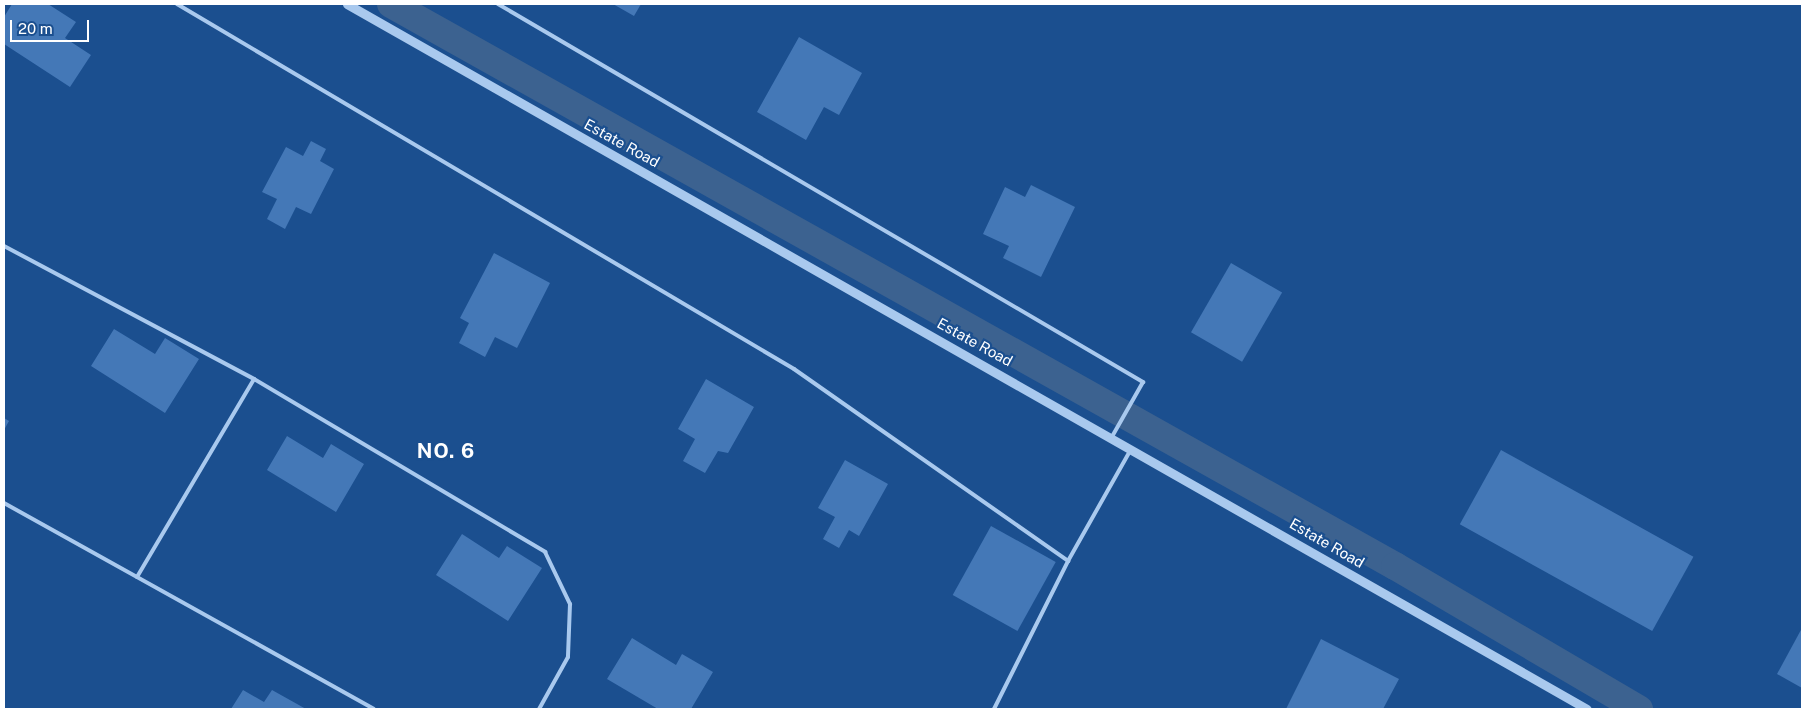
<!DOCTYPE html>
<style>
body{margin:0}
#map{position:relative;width:1806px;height:713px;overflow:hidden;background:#1b4f8f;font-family:"Public Sans",sans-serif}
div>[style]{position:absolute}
.canal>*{height:28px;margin:-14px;padding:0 14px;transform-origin:14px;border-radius:14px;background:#3c6290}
.building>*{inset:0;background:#4478b7;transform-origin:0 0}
.service>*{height:4px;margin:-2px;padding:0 2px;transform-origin:2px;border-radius:2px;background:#a9c9ee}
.tertiary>*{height:9px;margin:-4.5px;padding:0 4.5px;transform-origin:4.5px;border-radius:4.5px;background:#a9c9ee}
span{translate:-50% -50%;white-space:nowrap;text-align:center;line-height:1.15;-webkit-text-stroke:4.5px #1b4f8f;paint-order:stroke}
.street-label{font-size:15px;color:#fff}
.district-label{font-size:20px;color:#fff;font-weight:700;letter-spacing:1px}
.frame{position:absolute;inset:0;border:5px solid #fff;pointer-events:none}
.scale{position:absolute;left:10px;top:20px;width:79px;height:22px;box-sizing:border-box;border:2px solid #fff;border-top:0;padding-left:6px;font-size:15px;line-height:18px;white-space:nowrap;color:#fff;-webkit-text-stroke:4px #1b4f8f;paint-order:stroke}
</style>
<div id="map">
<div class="canal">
<i style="left:391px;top:4px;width:1151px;rotate:29.24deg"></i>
<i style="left:1395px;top:566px;width:283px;rotate:30.4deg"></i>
</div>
<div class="building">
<i style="clip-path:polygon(12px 4px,48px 4px,76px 22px,65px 38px,91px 55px,70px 87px,4px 44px,4px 17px)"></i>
<i style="clip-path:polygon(613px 4px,641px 4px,634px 16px)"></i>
<i style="clip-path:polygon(799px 37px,862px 73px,839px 115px,824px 107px,806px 140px,757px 112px)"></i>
<i style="clip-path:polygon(311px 141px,326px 149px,320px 161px,334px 169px,311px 214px,296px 207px,285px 229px,267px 219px,277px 199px,262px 192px,286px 147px,303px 156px)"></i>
<i style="clip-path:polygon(1031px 185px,1075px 207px,1041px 277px,1003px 258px,1009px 246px,983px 234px,1005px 187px,1025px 197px)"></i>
<i style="clip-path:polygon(494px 253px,550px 283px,517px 348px,495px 337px,485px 357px,459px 343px,469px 323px,460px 318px)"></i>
<i style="left:1231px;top:263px;width:59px;height:80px;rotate:30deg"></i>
<i style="clip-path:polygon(114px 329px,155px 354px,165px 338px,199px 359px,165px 413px,91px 366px)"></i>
<i style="clip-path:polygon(706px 379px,754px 407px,728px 453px,718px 451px,705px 473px,683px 461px,695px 439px,678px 429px)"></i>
<i style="clip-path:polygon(4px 418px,9px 421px,4px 430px)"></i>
<i style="clip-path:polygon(287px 436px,323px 458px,331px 444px,364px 464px,336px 512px,267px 470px)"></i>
<i style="left:1501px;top:450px;width:220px;height:85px;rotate:29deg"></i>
<i style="clip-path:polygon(845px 460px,888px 484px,859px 536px,849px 530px,839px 548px,823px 539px,835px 517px,818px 508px)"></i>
<i style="left:991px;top:526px;width:74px;height:79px;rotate:29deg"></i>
<i style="clip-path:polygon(462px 534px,499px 558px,507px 546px,542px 568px,508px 621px,436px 575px)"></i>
<i style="clip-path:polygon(1802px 628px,1802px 688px,1777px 674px)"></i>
<i style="clip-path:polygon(632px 638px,676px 665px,682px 654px,713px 672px,691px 709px,658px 709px,607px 679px)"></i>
<i style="clip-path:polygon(1321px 639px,1399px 679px,1383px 709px,1286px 709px)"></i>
<i style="clip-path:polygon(243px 690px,264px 702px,272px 690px,306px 709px,231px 709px)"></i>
</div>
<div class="service">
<i style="left:177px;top:4px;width:717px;rotate:30.61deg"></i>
<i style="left:794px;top:369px;width:335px;rotate:35deg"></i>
<i style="left:498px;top:4px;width:748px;rotate:30.37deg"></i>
<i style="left:1143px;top:382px;width:61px;rotate:119.5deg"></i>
<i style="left:4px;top:246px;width:283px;rotate:28deg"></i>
<i style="left:254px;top:379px;width:339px;rotate:30.7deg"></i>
<i style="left:545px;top:552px;width:58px;rotate:64.3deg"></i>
<i style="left:570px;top:604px;width:53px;rotate:92.2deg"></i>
<i style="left:568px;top:657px;width:60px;rotate:119.1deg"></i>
<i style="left:4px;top:503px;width:423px;rotate:29.1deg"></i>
<i style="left:137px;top:577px;width:230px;rotate:-59.4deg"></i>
<i style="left:994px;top:709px;width:165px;rotate:-63.4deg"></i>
<i style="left:1068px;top:561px;width:126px;rotate:-60.6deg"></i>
</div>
<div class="tertiary">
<i style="left:347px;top:4px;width:1426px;rotate:29.62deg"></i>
</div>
<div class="street-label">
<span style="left:622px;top:143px;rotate:29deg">Estate Road</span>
<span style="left:975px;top:342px;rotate:29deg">Estate Road</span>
<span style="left:1327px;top:543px;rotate:30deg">Estate Road</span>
</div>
<div class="district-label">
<span style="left:446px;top:451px">NO. 6</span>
</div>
<div class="frame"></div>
<div class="scale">20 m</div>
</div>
